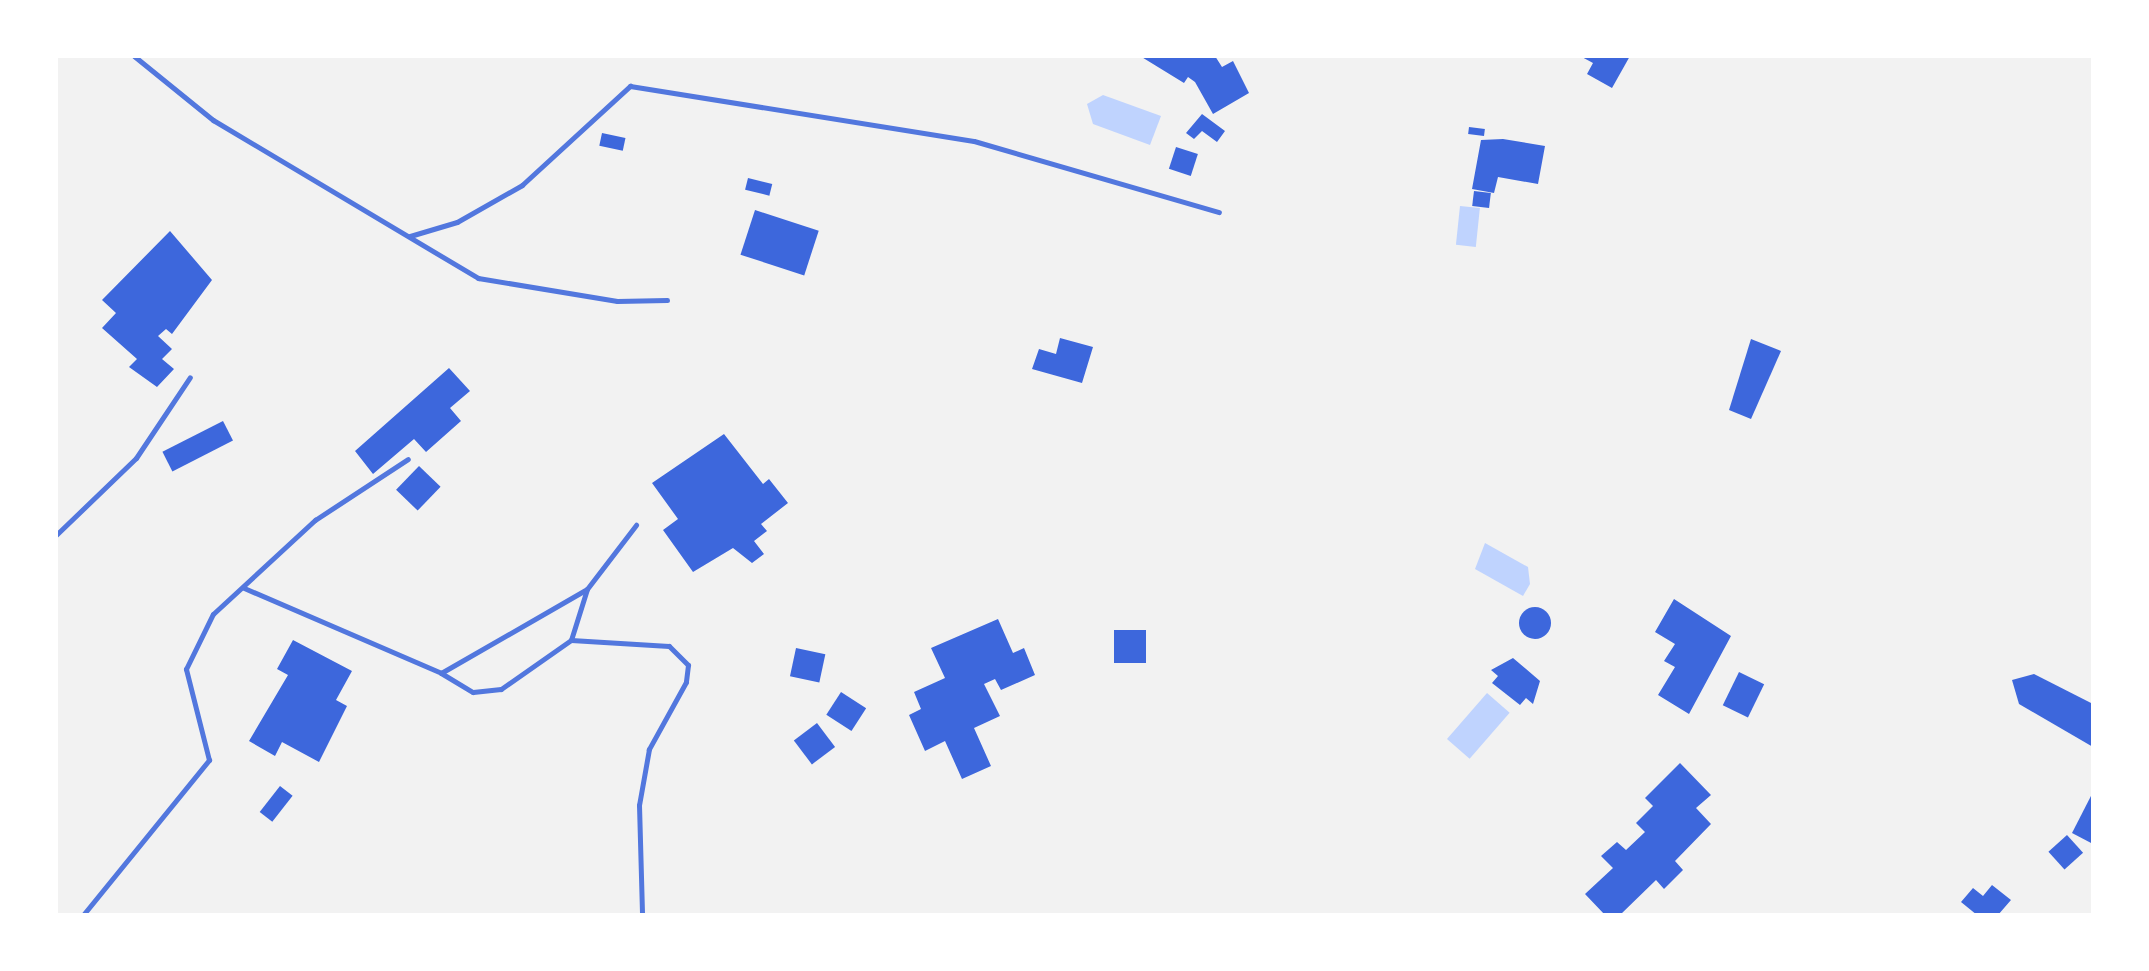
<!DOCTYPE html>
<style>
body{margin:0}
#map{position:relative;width:2149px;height:971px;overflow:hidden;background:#f2f2f2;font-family:Lora,serif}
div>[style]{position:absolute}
.water>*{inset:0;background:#bfd3fe;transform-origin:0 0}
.building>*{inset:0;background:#3d67dc;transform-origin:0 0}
.round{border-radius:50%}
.service>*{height:5px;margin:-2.5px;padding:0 2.5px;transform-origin:2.5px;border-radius:2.5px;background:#5277de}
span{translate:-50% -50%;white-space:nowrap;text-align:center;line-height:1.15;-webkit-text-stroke:6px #fff;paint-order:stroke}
.frame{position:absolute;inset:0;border:58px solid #fff;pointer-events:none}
</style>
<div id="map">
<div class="water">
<i style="clip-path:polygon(1103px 95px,1161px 116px,1150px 145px,1093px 124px,1087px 104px)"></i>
<i style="left:1460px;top:206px;width:20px;height:39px;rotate:6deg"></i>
<i style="clip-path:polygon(1485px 543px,1528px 567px,1530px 584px,1523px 596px,1475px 569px)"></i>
<i style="left:1487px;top:693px;width:30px;height:61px;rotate:41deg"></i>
</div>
<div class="building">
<i style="clip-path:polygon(1140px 56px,1215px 56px,1222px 67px,1233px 61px,1249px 93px,1213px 114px,1195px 82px,1188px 77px,1184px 83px)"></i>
<i style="clip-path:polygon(1580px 56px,1595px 57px,1630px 56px,1612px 88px,1587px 74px,1593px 63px)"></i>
<i style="clip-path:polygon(1202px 114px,1225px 131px,1217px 142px,1202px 131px,1194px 139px,1186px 133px)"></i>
<i style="left:1469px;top:127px;width:16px;height:7px;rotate:7deg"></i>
<i style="left:602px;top:133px;width:24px;height:13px;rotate:12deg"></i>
<i style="clip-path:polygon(1503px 139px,1545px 146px,1538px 184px,1498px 177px,1494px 193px,1472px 189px,1481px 140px)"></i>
<i style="left:1176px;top:147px;width:23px;height:23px;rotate:18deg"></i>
<i style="left:748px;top:178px;width:25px;height:12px;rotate:14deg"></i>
<i style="left:1474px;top:191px;width:17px;height:15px;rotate:7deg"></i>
<i style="left:755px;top:210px;width:67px;height:47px;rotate:18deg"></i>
<i style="clip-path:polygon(170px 231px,212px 280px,172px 334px,166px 329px,158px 336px,172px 349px,162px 359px,174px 369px,157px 387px,129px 367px,137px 359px,102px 328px,116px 313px,102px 300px)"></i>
<i style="clip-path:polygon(1060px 338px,1093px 347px,1082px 383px,1032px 369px,1039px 349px,1056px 354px)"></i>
<i style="clip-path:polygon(1751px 339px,1781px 351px,1751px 419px,1729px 410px)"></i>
<i style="clip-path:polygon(449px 368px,470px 391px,450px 408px,461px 421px,426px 452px,414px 439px,373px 474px,355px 451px)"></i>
<i style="left:223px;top:421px;width:22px;height:68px;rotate:63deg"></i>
<i style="clip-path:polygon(724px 434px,763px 484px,769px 479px,788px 503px,761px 524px,767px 531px,754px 541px,764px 554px,752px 563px,733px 548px,693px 572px,663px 530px,678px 519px,652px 483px)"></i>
<i style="left:419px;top:466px;width:30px;height:33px;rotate:44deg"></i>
<i style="clip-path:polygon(1674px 599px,1731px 636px,1689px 714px,1658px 695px,1675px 667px,1664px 661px,1675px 644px,1655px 632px)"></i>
<i class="round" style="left:1519px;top:607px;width:32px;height:32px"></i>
<i style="clip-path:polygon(998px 619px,1013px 653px,1024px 648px,1035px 675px,1001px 690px,995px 679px,984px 684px,1000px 716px,974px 728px,991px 766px,962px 779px,945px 741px,925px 751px,909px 715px,921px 709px,914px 692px,945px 678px,931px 648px)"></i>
<i style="left:1114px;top:630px;width:32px;height:33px"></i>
<i style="clip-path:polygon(293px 640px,352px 671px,336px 700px,347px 706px,319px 762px,282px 742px,275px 756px,249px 741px,288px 675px,277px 669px)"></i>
<i style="left:796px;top:648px;width:30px;height:29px;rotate:12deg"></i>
<i style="clip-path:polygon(1513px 658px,1540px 681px,1533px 704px,1526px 698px,1520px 705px,1492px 683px,1498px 676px,1491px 670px)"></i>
<i style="left:1739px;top:672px;width:28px;height:37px;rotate:26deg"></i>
<i style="clip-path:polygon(2034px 674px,2093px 704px,2093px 747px,2019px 704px,2012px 680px)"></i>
<i style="left:841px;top:692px;width:30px;height:27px;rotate:33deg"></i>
<i style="left:817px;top:723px;width:30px;height:29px;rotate:53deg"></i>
<i style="clip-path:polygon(1680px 763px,1711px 795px,1696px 808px,1711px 824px,1675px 861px,1683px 870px,1664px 889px,1656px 880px,1620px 915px,1605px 915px,1585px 894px,1613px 868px,1601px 856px,1617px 842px,1626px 850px,1645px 832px,1636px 823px,1653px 806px,1645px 798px)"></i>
<i style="left:280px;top:786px;width:16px;height:33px;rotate:38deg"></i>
<i style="clip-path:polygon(2093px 792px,2093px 844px,2072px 833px)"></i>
<i style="left:2067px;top:835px;width:24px;height:25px;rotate:48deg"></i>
<i style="clip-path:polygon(1992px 885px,2011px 900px,1998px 915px,1977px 915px,1961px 902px,1973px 888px,1983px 896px)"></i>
</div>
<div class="service">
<i style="left:134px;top:56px;width:102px;rotate:39deg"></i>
<i style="left:213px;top:120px;width:309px;rotate:30.8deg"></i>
<i style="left:478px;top:278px;width:141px;rotate:9.4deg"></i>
<i style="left:617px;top:301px;width:50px;rotate:-1.1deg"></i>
<i style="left:410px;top:236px;width:49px;rotate:-16.6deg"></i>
<i style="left:457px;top:222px;width:75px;rotate:-29.6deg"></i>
<i style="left:522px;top:185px;width:147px;rotate:-42.5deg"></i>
<i style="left:630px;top:86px;width:348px;rotate:9.1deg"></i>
<i style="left:974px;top:141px;width:255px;rotate:16.2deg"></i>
<i style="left:56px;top:535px;width:111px;rotate:-43.9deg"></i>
<i style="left:136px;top:458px;width:97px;rotate:-56.3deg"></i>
<i style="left:244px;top:588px;width:215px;rotate:23.3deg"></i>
<i style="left:441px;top:673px;width:168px;rotate:-29.9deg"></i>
<i style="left:587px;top:589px;width:81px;rotate:-52.6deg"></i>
<i style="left:571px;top:640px;width:98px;rotate:3.5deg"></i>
<i style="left:669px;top:646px;width:27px;rotate:45deg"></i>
<i style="left:688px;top:665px;width:17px;rotate:97deg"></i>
<i style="left:686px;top:682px;width:77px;rotate:118.9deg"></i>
<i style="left:649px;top:749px;width:57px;rotate:100.1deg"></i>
<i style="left:639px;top:805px;width:110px;rotate:88.4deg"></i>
<i style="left:441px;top:673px;width:37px;rotate:31deg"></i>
<i style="left:473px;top:692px;width:28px;rotate:-6deg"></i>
<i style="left:501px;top:689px;width:85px;rotate:-35deg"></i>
<i style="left:571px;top:640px;width:53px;rotate:-72.6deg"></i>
<i style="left:83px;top:915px;width:200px;rotate:-50.9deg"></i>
<i style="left:209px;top:760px;width:94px;rotate:-104.2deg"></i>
<i style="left:186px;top:669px;width:61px;rotate:-63.9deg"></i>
<i style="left:213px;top:614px;width:139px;rotate:-42.7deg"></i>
<i style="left:315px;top:520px;width:111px;rotate:-33.3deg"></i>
</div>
<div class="frame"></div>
</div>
